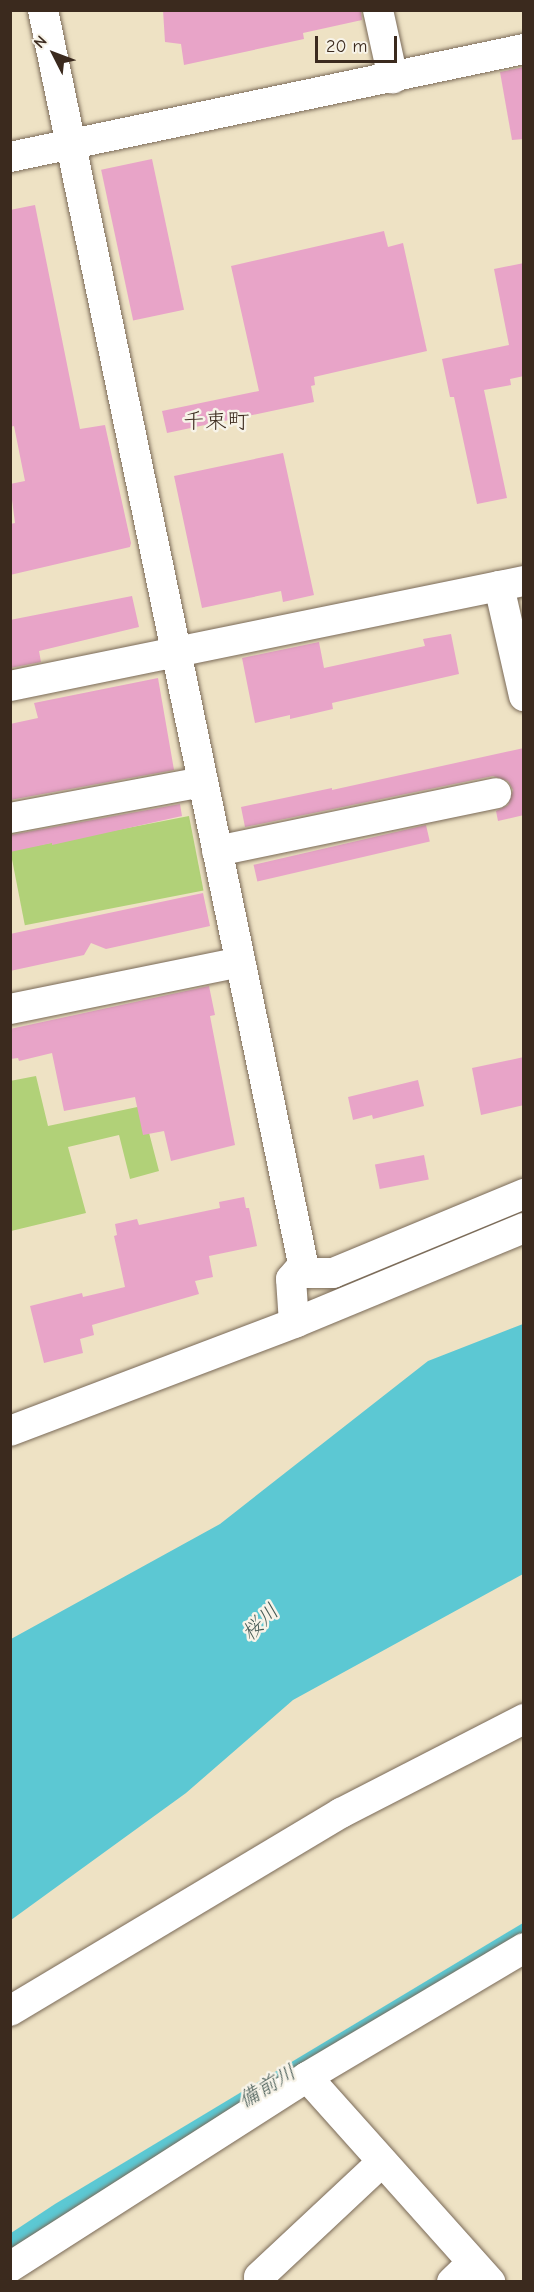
<!DOCTYPE html>
<meta charset="utf-8">
<style>
body{margin:0}
#map{position:relative;width:534px;height:2292px;overflow:hidden;background:#eee2c4;font-family:"Comic Neue","Klee One",sans-serif}
div>[style]{position:absolute}
.green>*{inset:0;background:#b1d178;transform-origin:0 0}
.water>*{inset:0;background:#5cc8d3}
.building>*{inset:0;background:#e8a4c8;transform-origin:0 0}
.roads{filter:drop-shadow(0 0 2px #7a6a58) drop-shadow(0 0 2px #7a6a58)}
.minor>*{height:30px;margin:-15px;padding:0 15px;transform-origin:15px;border-radius:15px;background:#fff}
span{translate:-50% -50%;white-space:nowrap;text-align:center;line-height:1.15;-webkit-text-stroke:5px #f7f3e8;paint-order:stroke}
.water-label{font-size:21px;color:#455954;font-style:italic}
.quarter-label{font-size:22px;color:#3b2a1e}
.frame{position:absolute;inset:0;border:12px solid #3b2a1e;pointer-events:none}
.north{position:absolute;left:24px;top:24px;width:60px;height:60px;-webkit-text-stroke:4px #f7f3e8;paint-order:stroke;rotate:312deg;font-size:16px;font-weight:700;line-height:24px;text-align:center;color:#3b2a1e}
.north::after{content:'';display:block;margin:auto;width:21px;height:27px;background:#3b2a1e;clip-path:polygon(50% 0,100% 100%,50% 72%,0 100%)}
.scale{position:absolute;left:315px;top:36px;width:82px;height:27px;box-sizing:border-box;border:3px solid #3b2a1e;border-top:0;padding-left:8px;font-size:18px;line-height:21px;white-space:nowrap;color:#3b2a1e;-webkit-text-stroke:4px #f7f3e8;paint-order:stroke}
</style>
<div id="map">
<div class="green">
<i style="left:189px;top:816px;width:76px;height:182px;rotate:79deg"></i>
<i style="clip-path:polygon(36px 1076px,48px 1126px,142px 1106px,159px 1171px,130px 1179px,119px 1135px,68px 1147px,86px 1213px,11px 1231px,10px 1081px)"></i>
</div>
<div class="water">
<i style="clip-path:polygon(523px 1324px,523px 1574px,293px 1700px,186px 1793px,11px 1920px,11px 1639px,220px 1524px,428px 1361px)"></i>
<i style="clip-path:polygon(523px 1923px,523px 1940px,11px 2250px,11px 2233px,55px 2204px)"></i>
</div>
<div class="building">
<i style="clip-path:polygon(163px 10px,361px 10px,362px 20px,303px 33px,304px 39px,184px 65px,181px 44px,165px 42px)"></i>
<i style="clip-path:polygon(524px 67px,524px 139px,512px 140px,500px 72px)"></i>
<i style="left:152px;top:159px;width:154px;height:52px;rotate:78deg"></i>
<i style="clip-path:polygon(35px 205px,80px 429px,105px 425px,131px 543px,130px 547px,10px 575px,10px 524px,15px 523px,10px 484px,25px 481px,14px 426px,10px 427px,10px 210px)"></i>
<i style="clip-path:polygon(384px 231px,388px 247px,403px 243px,427px 351px,314px 377px,315px 385px,311px 386px,314px 402px,167px 433px,162px 411px,259px 391px,231px 266px)"></i>
<i style="clip-path:polygon(524px 263px,524px 376px,510px 379px,511px 385px,484px 390px,507px 498px,477px 504px,454px 397px,450px 397px,442px 359px,509px 345px,494px 269px)"></i>
<i style="clip-path:polygon(283px 453px,314px 595px,283px 602px,281px 591px,202px 608px,174px 476px)"></i>
<i style="clip-path:polygon(132px 596px,139px 627px,39px 651px,41px 662px,10px 668px,10px 620px)"></i>
<i style="clip-path:polygon(451px 634px,459px 674px,332px 703px,333px 709px,290px 719px,290px 715px,255px 723px,242px 658px,319px 642px,324px 668px,425px 646px,423px 639px)"></i>
<i style="clip-path:polygon(158px 678px,174px 770px,10px 800px,10px 724px,38px 718px,34px 703px)"></i>
<i style="clip-path:polygon(524px 748px,524px 815px,498px 821px,496px 811px,508px 805px,513px 790px,508px 781px,493px 776px,245px 827px,241px 807px,332px 788px,332px 790px)"></i>
<i style="clip-path:polygon(180px 804px,182px 816px,52px 845px,52px 843px,10px 852px,10px 835px)"></i>
<i style="left:426px;top:825px;width:17px;height:177px;rotate:77deg"></i>
<i style="clip-path:polygon(203px 893px,210px 926px,106px 949px,91px 943px,84px 955px,10px 971px,10px 934px)"></i>
<i style="clip-path:polygon(209px 986px,215px 1015px,210px 1016px,235px 1145px,171px 1161px,164px 1131px,143px 1135px,135px 1097px,64px 1111px,52px 1053px,19px 1061px,18px 1058px,10px 1059px,10px 1029px)"></i>
<i style="clip-path:polygon(524px 1057px,524px 1105px,481px 1115px,472px 1068px)"></i>
<i style="clip-path:polygon(418px 1080px,424px 1106px,373px 1119px,372px 1115px,353px 1120px,348px 1097px)"></i>
<i style="left:424px;top:1155px;width:25px;height:50px;rotate:79deg"></i>
<i style="clip-path:polygon(244px 1197px,246px 1208px,249px 1208px,257px 1246px,209px 1256px,213px 1277px,195px 1281px,199px 1294px,92px 1325px,94px 1335px,80px 1339px,83px 1353px,44px 1363px,30px 1306px,82px 1293px,83px 1297px,125px 1287px,114px 1236px,117px 1235px,115px 1224px,137px 1219px,139px 1225px,220px 1208px,219px 1202px)"></i>
</div>
<div class="roads">
<div class="minor">
<i style="left:43px;top:10px;width:1290px;rotate:78.28deg"></i>
<i style="left:305px;top:1273px;width:28px"></i>
<i style="left:333px;top:1273px;width:207px;rotate:-22.5deg"></i>
<i style="left:378px;top:10px;width:70px;rotate:77.6deg"></i>
<i style="left:10px;top:157px;width:525px;rotate:-11.87deg"></i>
<i style="left:499px;top:586px;width:113px;rotate:77.2deg"></i>
<i style="left:10px;top:686px;width:525px;rotate:-11.55deg"></i>
<i style="left:10px;top:818px;width:196px;rotate:-10.6deg"></i>
<i style="left:217px;top:851px;width:285px;rotate:-11.7deg"></i>
<i style="left:10px;top:1009px;width:235px;rotate:-11.5deg"></i>
<i style="left:294px;top:1323px;width:44px;rotate:-93.9deg"></i>
<i style="left:291px;top:1279px;width:18px;rotate:-49deg"></i>
<i style="left:10px;top:1431px;width:307px;rotate:-20.8deg"></i>
<i style="left:297px;top:1322px;width:246px;rotate:-22.5deg"></i>
<i style="left:10px;top:2011px;width:386px;rotate:-30.9deg"></i>
<i style="left:341px;top:1813px;width:206px;rotate:-27.2deg"></i>
<i style="left:307px;top:2077px;width:275px;rotate:48.2deg"></i>
<i style="left:10px;top:2267px;width:353px;rotate:-32.6deg"></i>
<i style="left:307px;top:2077px;width:252px;rotate:-30.7deg"></i>
<i style="left:263px;top:2282px;width:6px;rotate:-129deg"></i>
<i style="left:259px;top:2277px;width:167px;rotate:-43.1deg"></i>
<i style="left:452px;top:2282px;width:28px;rotate:-44deg"></i>
</div>
</div>
<div class="water-label">
<span style="left:260px;top:1622px;rotate:-44deg">桜川</span>
<span style="left:267px;top:2086px;rotate:-31deg">備前川</span>
</div>
<div class="quarter-label">
<span style="left:216px;top:422px">千束町</span>
</div>
<div class="frame"></div>
<div class="north">N</div>
<div class="scale">20 m</div>
</div>
